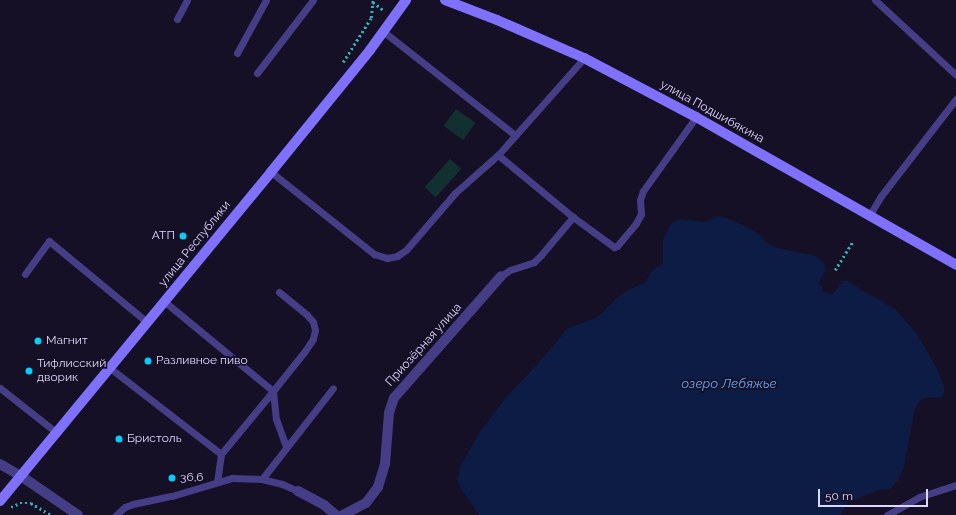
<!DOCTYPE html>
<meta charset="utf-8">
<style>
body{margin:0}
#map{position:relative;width:956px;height:515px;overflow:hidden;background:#161027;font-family:Raleway,sans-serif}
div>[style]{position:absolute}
.green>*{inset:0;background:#133031;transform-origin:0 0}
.water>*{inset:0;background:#0c1c45}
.path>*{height:2.5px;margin-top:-1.25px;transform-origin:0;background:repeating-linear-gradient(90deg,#33b4b7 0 2px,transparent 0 5px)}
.service>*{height:7px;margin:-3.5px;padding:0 3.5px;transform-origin:3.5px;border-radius:3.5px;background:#453d85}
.minor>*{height:10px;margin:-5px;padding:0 5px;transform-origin:5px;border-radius:5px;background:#453d85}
.tertiary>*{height:10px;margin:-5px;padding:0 5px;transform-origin:5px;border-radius:5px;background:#453d85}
.secondary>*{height:10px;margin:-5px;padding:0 5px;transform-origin:5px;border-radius:5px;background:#8071fc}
.dots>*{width:11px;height:11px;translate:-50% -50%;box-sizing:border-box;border:2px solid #161027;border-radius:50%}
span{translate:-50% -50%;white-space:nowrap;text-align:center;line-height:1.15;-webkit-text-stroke:3.5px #161027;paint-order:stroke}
.street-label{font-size:12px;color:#dfd8fe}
.poi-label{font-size:12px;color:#dfd8fe}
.right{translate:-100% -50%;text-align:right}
.left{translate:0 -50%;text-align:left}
.water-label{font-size:13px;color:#68abfb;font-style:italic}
.scale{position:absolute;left:818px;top:489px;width:110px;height:18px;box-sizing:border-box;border:2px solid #dfd8fe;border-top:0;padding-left:5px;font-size:12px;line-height:14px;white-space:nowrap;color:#dfd8fe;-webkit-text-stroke:3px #161027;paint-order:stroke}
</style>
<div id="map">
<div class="green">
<i style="left:456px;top:109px;width:24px;height:21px;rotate:36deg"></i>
<i style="left:450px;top:159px;width:15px;height:38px;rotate:42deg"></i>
</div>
<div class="water">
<i style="clip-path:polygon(720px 216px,734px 221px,756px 232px,767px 243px,777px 248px,815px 256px,824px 263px,826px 270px,818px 284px,823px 287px,822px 291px,832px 295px,843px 281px,848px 281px,864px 292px,875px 297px,896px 310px,917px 334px,937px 369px,944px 386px,944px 393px,941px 398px,931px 397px,922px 399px,915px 408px,904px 467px,898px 480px,890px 489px,881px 489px,849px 502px,840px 515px,479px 515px,461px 489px,458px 480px,460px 467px,479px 433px,508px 395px,536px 366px,568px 328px,597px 318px,618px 297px,632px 288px,645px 283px,651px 272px,663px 263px,663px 240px,670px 225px,679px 219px,705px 222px)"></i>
</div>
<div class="path">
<i style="left:373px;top:2px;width:15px;rotate:37deg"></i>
<i style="left:343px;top:62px;width:52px;rotate:-57.5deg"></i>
<i style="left:371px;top:18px;width:18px;rotate:-84deg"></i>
<i style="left:835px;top:270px;width:34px;rotate:-58deg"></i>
<i style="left:11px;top:507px;width:10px;rotate:-24deg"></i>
<i style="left:20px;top:503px;width:11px"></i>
<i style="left:31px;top:503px;width:23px;rotate:31deg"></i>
</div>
<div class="service">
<i style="left:875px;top:0;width:110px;rotate:42.8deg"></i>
<i style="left:177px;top:19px;width:21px;rotate:-62deg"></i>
<i style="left:384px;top:32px;width:167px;rotate:38.2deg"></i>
<i style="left:237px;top:53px;width:60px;rotate:-61.3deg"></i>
<i style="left:257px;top:73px;width:92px;rotate:-52.5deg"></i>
<i style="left:498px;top:155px;width:97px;rotate:39.6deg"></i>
<i style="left:573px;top:217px;width:51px;rotate:36.2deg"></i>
<i style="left:614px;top:247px;width:3px;rotate:-18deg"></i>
<i style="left:617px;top:246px;width:30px;rotate:-50deg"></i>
<i style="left:636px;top:223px;width:10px;rotate:-61deg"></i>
<i style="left:641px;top:214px;width:14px;rotate:-94deg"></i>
<i style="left:640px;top:200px;width:9px;rotate:-72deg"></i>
<i style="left:643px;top:191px;width:91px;rotate:-54.4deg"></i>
<i style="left:271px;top:172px;width:132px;rotate:38.5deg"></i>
<i style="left:374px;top:254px;width:14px;rotate:17deg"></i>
<i style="left:387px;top:258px;width:10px;rotate:-11deg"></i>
<i style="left:397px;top:256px;width:11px;rotate:-34deg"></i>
<i style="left:406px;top:250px;width:75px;rotate:-49.3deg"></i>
<i style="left:455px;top:193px;width:57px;rotate:-41.5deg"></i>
<i style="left:498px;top:155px;width:130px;rotate:-48.4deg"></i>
<i style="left:869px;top:216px;width:23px;rotate:-59deg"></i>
<i style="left:881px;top:196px;width:123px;rotate:-52.3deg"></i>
<i style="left:25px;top:274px;width:41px;rotate:-54deg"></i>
<i style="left:49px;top:241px;width:127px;rotate:39.6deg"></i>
<i style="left:501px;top:276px;width:11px;rotate:-34deg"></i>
<i style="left:510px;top:270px;width:25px;rotate:-18deg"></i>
<i style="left:534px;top:262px;width:10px;rotate:-45deg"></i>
<i style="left:541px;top:255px;width:50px;rotate:-49.9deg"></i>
<i style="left:279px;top:292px;width:36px;rotate:39deg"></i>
<i style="left:307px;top:315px;width:9px;rotate:49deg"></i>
<i style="left:313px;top:322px;width:8px;rotate:76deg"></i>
<i style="left:315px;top:330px;width:9px;rotate:103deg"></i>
<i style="left:313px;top:339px;width:14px;rotate:124deg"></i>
<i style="left:305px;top:351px;width:51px;rotate:128.7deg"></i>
<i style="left:273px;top:391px;width:28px;rotate:84deg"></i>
<i style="left:276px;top:419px;width:29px;rotate:70deg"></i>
<i style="left:165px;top:302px;width:140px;rotate:39.5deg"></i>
<i style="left:273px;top:391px;width:82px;rotate:129.5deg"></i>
<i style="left:221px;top:454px;width:28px;rotate:98deg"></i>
<i style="left:110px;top:368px;width:140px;rotate:37.8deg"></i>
<i style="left:0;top:388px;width:73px;rotate:38.3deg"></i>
<i style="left:262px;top:479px;width:115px;rotate:-52deg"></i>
<i style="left:116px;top:515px;width:12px;rotate:-42deg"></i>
<i style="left:125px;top:507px;width:9px;rotate:-21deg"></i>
<i style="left:133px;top:504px;width:40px;rotate:-12deg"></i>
<i style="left:172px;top:496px;width:63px;rotate:-16.7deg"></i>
<i style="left:232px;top:478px;width:30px;rotate:2deg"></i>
<i style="left:262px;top:479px;width:21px;rotate:14deg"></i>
<i style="left:282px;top:484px;width:17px;rotate:24deg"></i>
<i style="left:887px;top:515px;width:37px;rotate:-29deg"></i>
<i style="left:919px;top:497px;width:39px;rotate:-18deg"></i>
</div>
<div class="minor">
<i style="left:0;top:464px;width:24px;rotate:30deg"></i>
<i style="left:298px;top:491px;width:30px;rotate:28deg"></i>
<i style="left:324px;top:505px;width:16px;rotate:40deg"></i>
<i style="left:343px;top:515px;width:26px;rotate:-28deg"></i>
<i style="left:366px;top:503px;width:20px;rotate:-53deg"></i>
<i style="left:378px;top:487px;width:24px;rotate:-73deg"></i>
<i style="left:385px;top:464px;width:51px;rotate:-85.5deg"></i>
<i style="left:389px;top:413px;width:16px;rotate:-72deg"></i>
<i style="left:394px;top:398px;width:162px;rotate:-48.7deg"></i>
</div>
<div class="tertiary">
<i style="left:21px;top:476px;width:69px;rotate:34.4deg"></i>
</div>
<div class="secondary">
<i style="left:445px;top:0;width:56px;rotate:21deg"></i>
<i style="left:497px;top:20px;width:95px;rotate:23.6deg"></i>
<i style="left:584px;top:58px;width:127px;rotate:27.8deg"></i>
<i style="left:696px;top:117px;width:299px;rotate:29.6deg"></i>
<i style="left:0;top:501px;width:426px;rotate:-50.5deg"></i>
<i style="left:271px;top:172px;width:157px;rotate:-50.9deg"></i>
<i style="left:370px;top:50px;width:62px;rotate:-54.2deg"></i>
</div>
<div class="dots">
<i style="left:183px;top:236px;background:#09cdf9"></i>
<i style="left:38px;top:341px;background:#09cdf9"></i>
<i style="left:148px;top:361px;background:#09cdf9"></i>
<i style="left:29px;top:371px;background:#09cdf9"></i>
<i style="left:119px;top:439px;background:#09cdf9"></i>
<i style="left:172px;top:478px;background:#09cdf9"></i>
</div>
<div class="street-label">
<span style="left:712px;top:112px;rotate:29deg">улица Подшибякина</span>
<span style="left:195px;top:244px;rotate:-51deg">улица Республики</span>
<span style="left:424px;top:345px;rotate:-48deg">Приозёрная улица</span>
</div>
<div class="poi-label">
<span class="right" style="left:175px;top:236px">АТП</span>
<span class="left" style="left:46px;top:341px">Магнит</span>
<span class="left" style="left:156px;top:361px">Разливное пиво</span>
<span class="left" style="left:37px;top:371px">Тифлисский<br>дворик</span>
<span class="left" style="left:127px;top:439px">Бристоль</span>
<span class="left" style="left:180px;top:478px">36,6</span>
</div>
<div class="water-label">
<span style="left:729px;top:384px">озеро Лебяжье</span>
</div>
<div class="scale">50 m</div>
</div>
